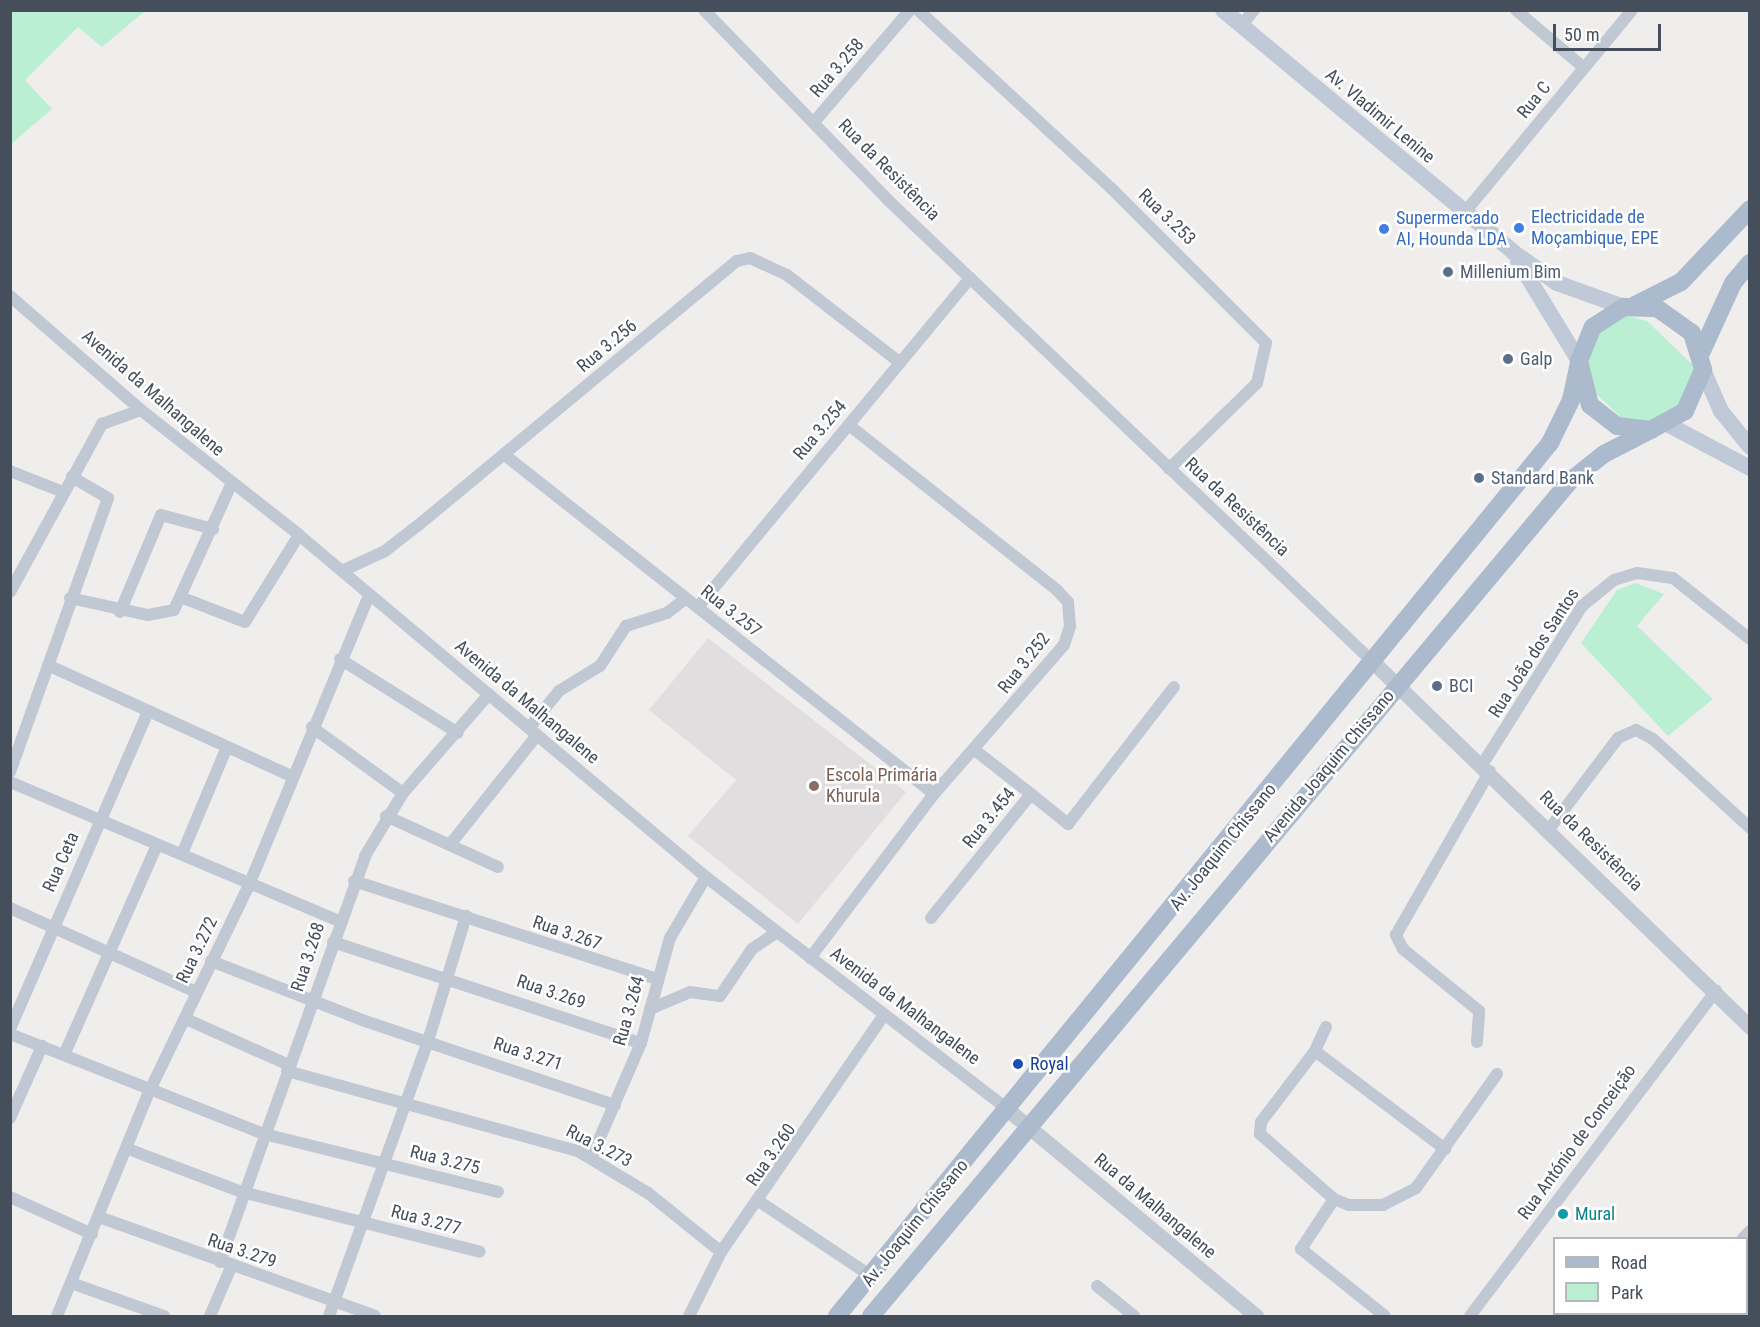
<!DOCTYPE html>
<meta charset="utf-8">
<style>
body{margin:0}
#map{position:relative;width:1760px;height:1327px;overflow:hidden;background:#f0eded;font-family:"Roboto Condensed",sans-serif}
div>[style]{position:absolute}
.education>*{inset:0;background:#e1dedf}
.green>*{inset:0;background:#baefd3}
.minor>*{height:12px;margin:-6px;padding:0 6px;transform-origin:6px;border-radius:6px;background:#c0c8d3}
.tertiary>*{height:15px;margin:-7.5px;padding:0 7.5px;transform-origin:7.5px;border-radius:7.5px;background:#c0c8d3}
.secondary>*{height:16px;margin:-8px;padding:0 8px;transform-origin:8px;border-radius:8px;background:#bfc9d7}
.primary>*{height:18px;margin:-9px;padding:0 9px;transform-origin:9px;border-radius:9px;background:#acbacd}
.dots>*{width:16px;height:16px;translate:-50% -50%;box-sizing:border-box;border:3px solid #fff;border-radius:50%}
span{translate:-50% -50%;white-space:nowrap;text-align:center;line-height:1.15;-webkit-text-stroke:5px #fff;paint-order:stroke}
.street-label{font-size:18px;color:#454f5b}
.shop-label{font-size:18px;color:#366cbe}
.left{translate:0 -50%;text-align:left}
.service-label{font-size:18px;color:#4e5e75}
.education-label{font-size:18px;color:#785e54}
.transit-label{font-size:18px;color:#164399}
.culture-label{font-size:18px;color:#0d838f}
.frame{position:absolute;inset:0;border:12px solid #454f5b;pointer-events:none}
.legend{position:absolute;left:1553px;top:1237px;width:195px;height:78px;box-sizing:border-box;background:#fff;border:2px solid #b5b9bd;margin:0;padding:8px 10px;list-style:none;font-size:18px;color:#454f5b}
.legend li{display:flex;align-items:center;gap:12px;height:30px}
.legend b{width:30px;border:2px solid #b5b9bd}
.scale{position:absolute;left:1553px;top:24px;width:108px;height:27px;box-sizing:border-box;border:3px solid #454f5b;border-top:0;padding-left:8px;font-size:18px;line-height:21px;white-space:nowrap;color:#454f5b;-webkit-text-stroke:4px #fff;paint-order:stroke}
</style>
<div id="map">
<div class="education">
<i style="clip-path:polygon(708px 638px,906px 792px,798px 924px,688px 836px,736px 780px,649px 710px)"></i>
</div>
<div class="green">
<i style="clip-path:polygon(11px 10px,145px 10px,145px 11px,102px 47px,78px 27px,25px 80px,52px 109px,11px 144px)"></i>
<i style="clip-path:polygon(1621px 314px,1647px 321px,1693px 365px,1698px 378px,1683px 422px,1626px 422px,1589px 387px,1582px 338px)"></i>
<i style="clip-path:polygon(1635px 583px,1664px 594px,1637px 626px,1713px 699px,1668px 736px,1581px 643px,1617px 590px)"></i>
</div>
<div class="minor">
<i style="left:704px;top:10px;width:264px;rotate:45.9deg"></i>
<i style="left:888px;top:200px;width:671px;rotate:43.61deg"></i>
<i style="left:918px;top:10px;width:263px;rotate:42.7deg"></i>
<i style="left:1111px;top:188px;width:219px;rotate:45deg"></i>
<i style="left:1266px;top:343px;width:41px;rotate:102.7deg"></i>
<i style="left:1257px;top:383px;width:123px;rotate:135.7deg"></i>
<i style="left:1516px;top:10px;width:88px;rotate:40.4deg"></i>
<i style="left:1241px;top:26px;width:21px;rotate:-51deg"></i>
<i style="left:814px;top:122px;width:148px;rotate:-49.4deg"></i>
<i style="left:1465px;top:212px;width:262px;rotate:-50.4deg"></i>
<i style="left:10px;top:296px;width:174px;rotate:41deg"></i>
<i style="left:141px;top:410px;width:201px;rotate:38.3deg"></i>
<i style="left:299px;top:535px;width:532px;rotate:40.04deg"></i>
<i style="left:706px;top:877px;width:380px;rotate:37.6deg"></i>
<i style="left:506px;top:456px;width:545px;rotate:38.3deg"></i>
<i style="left:10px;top:471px;width:57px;rotate:21.6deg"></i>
<i style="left:342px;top:571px;width:47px;rotate:-24.9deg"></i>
<i style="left:385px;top:551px;width:46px;rotate:-37.9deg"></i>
<i style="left:421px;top:523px;width:410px;rotate:-39.7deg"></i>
<i style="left:737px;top:261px;width:13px;rotate:-13deg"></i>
<i style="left:750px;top:258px;width:41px;rotate:24.7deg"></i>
<i style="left:787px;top:275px;width:140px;rotate:37.8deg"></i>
<i style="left:10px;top:592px;width:192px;rotate:-61.3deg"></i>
<i style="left:102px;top:424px;width:41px;rotate:-19.7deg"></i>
<i style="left:70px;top:598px;width:80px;rotate:12.3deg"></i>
<i style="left:148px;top:615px;width:26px;rotate:-11deg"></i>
<i style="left:174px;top:610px;width:137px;rotate:-65.5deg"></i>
<i style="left:183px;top:598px;width:66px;rotate:21.2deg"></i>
<i style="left:245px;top:622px;width:102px;rotate:-58.2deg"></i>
<i style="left:698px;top:607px;width:427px;rotate:-50.4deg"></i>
<i style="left:120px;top:612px;width:105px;rotate:-67.1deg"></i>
<i style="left:161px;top:515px;width:54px;rotate:15.1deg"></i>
<i style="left:340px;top:659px;width:139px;rotate:32.1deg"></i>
<i style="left:52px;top:667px;width:263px;rotate:24.5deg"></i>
<i style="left:312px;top:727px;width:112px;rotate:36deg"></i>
<i style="left:529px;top:728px;width:48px;rotate:-51deg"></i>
<i style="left:559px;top:691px;width:48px;rotate:-31.4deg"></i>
<i style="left:600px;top:666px;width:48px;rotate:-57deg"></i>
<i style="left:626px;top:626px;width:43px;rotate:-17.6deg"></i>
<i style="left:667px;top:613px;width:24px;rotate:-38deg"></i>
<i style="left:1482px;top:765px;width:188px;rotate:-57.8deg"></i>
<i style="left:1582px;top:606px;width:41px;rotate:-39.1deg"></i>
<i style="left:1614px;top:580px;width:24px;rotate:-17deg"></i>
<i style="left:1637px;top:573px;width:36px;rotate:8deg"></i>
<i style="left:1673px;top:578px;width:98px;rotate:38.4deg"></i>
<i style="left:10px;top:772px;width:291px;rotate:-70.3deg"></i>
<i style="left:108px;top:498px;width:42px;rotate:-149.7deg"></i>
<i style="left:10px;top:782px;width:357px;rotate:22.9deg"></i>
<i style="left:1031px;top:794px;width:48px;rotate:39deg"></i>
<i style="left:1068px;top:824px;width:173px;rotate:-52.3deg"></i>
<i style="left:386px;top:816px;width:123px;rotate:24.5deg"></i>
<i style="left:1550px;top:828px;width:113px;rotate:-52.9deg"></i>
<i style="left:1618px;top:738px;width:20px;rotate:-24deg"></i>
<i style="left:1636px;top:730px;width:19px;rotate:28deg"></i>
<i style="left:1653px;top:739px;width:132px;rotate:42.5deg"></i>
<i style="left:452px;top:842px;width:137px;rotate:-51.5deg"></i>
<i style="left:182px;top:854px;width:116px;rotate:-67.2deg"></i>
<i style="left:354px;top:881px;width:318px;rotate:17.9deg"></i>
<i style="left:10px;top:908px;width:204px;rotate:24.3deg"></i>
<i style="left:931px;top:918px;width:159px;rotate:-51.1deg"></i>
<i style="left:1031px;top:794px;width:70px;rotate:-142deg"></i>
<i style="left:333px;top:942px;width:324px;rotate:18.2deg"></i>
<i style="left:810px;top:958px;width:206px;rotate:-52.9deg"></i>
<i style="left:934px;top:794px;width:198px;rotate:-48.9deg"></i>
<i style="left:1064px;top:645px;width:20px;rotate:-72deg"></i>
<i style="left:1070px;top:626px;width:24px;rotate:-95deg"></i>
<i style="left:1068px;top:602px;width:16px;rotate:-133deg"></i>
<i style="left:1057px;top:590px;width:265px;rotate:-141.6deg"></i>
<i style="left:211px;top:961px;width:162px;rotate:21.3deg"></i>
<i style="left:362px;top:1020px;width:267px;rotate:18.6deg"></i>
<i style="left:650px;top:1009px;width:43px;rotate:-23deg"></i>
<i style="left:690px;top:992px;width:30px;rotate:8deg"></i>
<i style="left:720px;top:996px;width:57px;rotate:-55.8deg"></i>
<i style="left:752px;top:949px;width:30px;rotate:-34deg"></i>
<i style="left:186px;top:1019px;width:113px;rotate:24.1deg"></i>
<i style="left:1326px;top:1027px;width:26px;rotate:115deg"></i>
<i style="left:1315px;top:1051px;width:89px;rotate:127.3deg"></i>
<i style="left:1261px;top:1122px;width:12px;rotate:95deg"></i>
<i style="left:1260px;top:1134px;width:98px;rotate:41.3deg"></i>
<i style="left:1334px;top:1199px;width:16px;rotate:22deg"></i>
<i style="left:1349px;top:1205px;width:34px"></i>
<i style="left:1383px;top:1205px;width:37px;rotate:-27deg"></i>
<i style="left:1416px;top:1188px;width:140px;rotate:-54.6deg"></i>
<i style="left:10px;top:1029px;width:347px;rotate:-66.5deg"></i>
<i style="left:10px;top:1034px;width:273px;rotate:21.5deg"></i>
<i style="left:264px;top:1134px;width:241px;rotate:13.9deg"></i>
<i style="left:1477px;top:1042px;width:31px;rotate:-86deg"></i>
<i style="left:1479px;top:1011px;width:98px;rotate:-140.8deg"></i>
<i style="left:1403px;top:949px;width:16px;rotate:-117deg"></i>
<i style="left:1396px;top:935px;width:189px;rotate:-60.2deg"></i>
<i style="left:1315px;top:1051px;width:163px;rotate:37deg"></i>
<i style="left:64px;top:1055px;width:230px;rotate:-66.1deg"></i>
<i style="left:287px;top:1071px;width:302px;rotate:15.4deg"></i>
<i style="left:578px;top:1151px;width:82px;rotate:31deg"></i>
<i style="left:648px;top:1193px;width:94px;rotate:38.9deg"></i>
<i style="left:10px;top:1118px;width:79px;rotate:-66deg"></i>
<i style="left:128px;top:1149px;width:122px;rotate:20.7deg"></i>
<i style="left:242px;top:1192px;width:245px;rotate:14.1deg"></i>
<i style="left:591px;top:1158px;width:125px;rotate:-66.5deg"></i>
<i style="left:641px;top:1043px;width:109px;rotate:-74.6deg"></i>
<i style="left:670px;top:938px;width:71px;rotate:-59.5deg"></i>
<i style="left:10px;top:1197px;width:90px;rotate:24.3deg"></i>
<i style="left:1334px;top:1199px;width:60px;rotate:123.4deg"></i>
<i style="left:1301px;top:1249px;width:107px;rotate:38.6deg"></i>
<i style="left:760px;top:1202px;width:133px;rotate:33.7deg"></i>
<i style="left:99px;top:1217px;width:293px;rotate:19.7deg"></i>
<i style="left:1743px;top:1238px;width:10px;rotate:-45deg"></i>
<i style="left:220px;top:1262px;width:431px;rotate:-70.3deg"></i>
<i style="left:365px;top:856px;width:74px;rotate:-58.9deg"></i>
<i style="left:403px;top:793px;width:131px;rotate:-49deg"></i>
<i style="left:71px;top:1283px;width:99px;rotate:19.5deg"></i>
<i style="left:1746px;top:1284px;width:4px;rotate:27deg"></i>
<i style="left:1097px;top:1286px;width:48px;rotate:39deg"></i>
<i style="left:57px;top:1316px;width:242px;rotate:-67.7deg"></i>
<i style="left:149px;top:1092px;width:230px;rotate:-64.2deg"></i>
<i style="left:249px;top:885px;width:311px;rotate:-67.5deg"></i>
<i style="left:210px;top:1316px;width:56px;rotate:-66.7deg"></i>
<i style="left:329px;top:1316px;width:292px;rotate:-70.2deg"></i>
<i style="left:428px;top:1041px;width:131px;rotate:-73.1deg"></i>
<i style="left:689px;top:1316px;width:72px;rotate:-63.4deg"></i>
<i style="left:721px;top:1252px;width:288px;rotate:-55.5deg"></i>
<i style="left:1470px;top:1316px;width:408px;rotate:-52.9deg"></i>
<i style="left:1677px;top:1316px;width:4px;rotate:-34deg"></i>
</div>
<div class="tertiary">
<i style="left:1374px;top:663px;width:523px;rotate:44.07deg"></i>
<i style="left:1007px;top:1109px;width:324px;rotate:39.7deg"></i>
</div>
<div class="secondary">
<i style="left:1223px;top:10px;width:378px;rotate:39.8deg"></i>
<i style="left:1513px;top:252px;width:54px;rotate:35.2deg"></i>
<i style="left:1557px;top:283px;width:71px;rotate:19.7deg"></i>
<i style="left:1518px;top:261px;width:117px;rotate:58.6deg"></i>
<i style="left:1703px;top:370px;width:45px;rotate:66.3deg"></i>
<i style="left:1721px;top:411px;width:46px;rotate:51.1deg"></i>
<i style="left:1667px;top:424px;width:94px;rotate:27.9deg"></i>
</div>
<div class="primary">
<i style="left:1635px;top:305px;width:51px;rotate:-26.6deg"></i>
<i style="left:1681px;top:282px;width:100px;rotate:-46.6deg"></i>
<i style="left:1701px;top:353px;width:77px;rotate:-65.4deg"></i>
<i style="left:1733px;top:283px;width:26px;rotate:-50deg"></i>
<i style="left:837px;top:1316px;width:1127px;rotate:-50.76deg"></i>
<i style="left:1550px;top:443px;width:48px;rotate:-64deg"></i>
<i style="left:1571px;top:400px;width:40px;rotate:-78deg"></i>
<i style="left:1579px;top:361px;width:37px;rotate:-68deg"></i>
<i style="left:1593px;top:327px;width:37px;rotate:-33deg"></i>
<i style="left:1624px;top:307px;width:33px;rotate:2deg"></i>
<i style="left:1657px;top:308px;width:43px;rotate:35.5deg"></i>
<i style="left:1692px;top:333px;width:39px;rotate:73deg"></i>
<i style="left:1703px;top:370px;width:45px;rotate:113.7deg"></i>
<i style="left:1685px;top:411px;width:39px;rotate:151deg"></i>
<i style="left:1651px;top:430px;width:34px;rotate:-173deg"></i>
<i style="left:1617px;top:426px;width:34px;rotate:-142deg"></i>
<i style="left:1590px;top:405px;width:45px;rotate:-104deg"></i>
<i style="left:871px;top:1316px;width:1089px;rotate:-50.07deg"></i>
<i style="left:1570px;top:481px;width:43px;rotate:-38.5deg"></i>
<i style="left:1604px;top:454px;width:53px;rotate:-27.1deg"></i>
</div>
<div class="dots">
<i style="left:1519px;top:228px;background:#3f7fe0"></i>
<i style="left:1384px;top:229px;background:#3f7fe0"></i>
<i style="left:1448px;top:272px;background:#5c6f8a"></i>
<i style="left:1508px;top:359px;background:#5c6f8a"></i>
<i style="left:1479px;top:478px;background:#5c6f8a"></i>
<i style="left:1437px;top:686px;background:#5c6f8a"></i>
<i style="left:814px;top:786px;background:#8d6e63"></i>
<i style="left:1018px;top:1064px;background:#1a4fb4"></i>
<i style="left:1563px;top:1214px;background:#0f9aa8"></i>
</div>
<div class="street-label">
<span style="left:837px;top:68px;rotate:-49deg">Rua 3.258</span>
<span style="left:1534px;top:100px;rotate:-51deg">Rua C</span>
<span style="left:1380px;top:116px;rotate:40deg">Av. Vladimir Lenine</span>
<span style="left:889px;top:170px;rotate:45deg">Rua da Resistência</span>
<span style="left:1167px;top:217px;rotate:44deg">Rua 3.253</span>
<span style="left:607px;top:346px;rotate:-40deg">Rua 3.256</span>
<span style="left:153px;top:393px;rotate:41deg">Avenida da Malhangalene</span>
<span style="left:820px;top:430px;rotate:-50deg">Rua 3.254</span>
<span style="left:1237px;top:507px;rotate:43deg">Rua da Resistência</span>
<span style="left:731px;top:611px;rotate:38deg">Rua 3.257</span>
<span style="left:1534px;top:653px;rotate:-57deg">Rua João dos Santos</span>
<span style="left:1024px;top:663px;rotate:-52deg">Rua 3.252</span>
<span style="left:527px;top:702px;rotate:40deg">Avenida da Malhangalene</span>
<span style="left:1329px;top:766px;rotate:-50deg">Avenida Joaquim Chissano</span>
<span style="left:989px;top:818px;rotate:-51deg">Rua 3.454</span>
<span style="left:1591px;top:841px;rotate:44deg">Rua da Resistência</span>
<span style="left:1223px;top:847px;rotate:-51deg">Av. Joaquim Chissano</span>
<span style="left:61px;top:862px;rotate:-66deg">Rua Ceta</span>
<span style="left:567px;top:933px;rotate:19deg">Rua 3.267</span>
<span style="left:197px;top:950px;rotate:-64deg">Rua 3.272</span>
<span style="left:308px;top:957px;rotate:-72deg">Rua 3.268</span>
<span style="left:551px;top:992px;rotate:19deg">Rua 3.269</span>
<span style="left:905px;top:1006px;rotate:37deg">Avenida da Malhangalene</span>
<span style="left:629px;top:1011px;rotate:-74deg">Rua 3.264</span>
<span style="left:528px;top:1054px;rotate:18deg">Rua 3.271</span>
<span style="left:1577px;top:1142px;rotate:-54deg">Rua António de Conceição</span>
<span style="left:599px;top:1146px;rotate:27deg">Rua 3.273</span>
<span style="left:771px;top:1155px;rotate:-55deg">Rua 3.260</span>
<span style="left:445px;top:1160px;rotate:14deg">Rua 3.275</span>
<span style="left:1155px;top:1206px;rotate:40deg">Rua da Malhangalene</span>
<span style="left:426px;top:1220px;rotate:15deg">Rua 3.277</span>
<span style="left:915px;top:1223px;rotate:-51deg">Av. Joaquim Chissano</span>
<span style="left:242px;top:1251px;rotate:19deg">Rua 3.279</span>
</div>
<div class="shop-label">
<span class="left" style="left:1531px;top:228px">Electricidade de<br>Moçambique, EPE</span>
<span class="left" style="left:1396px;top:229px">Supermercado<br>AI, Hounda LDA</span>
</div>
<div class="service-label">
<span class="left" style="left:1460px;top:272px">Millenium Bim</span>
<span class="left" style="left:1520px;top:359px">Galp</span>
<span class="left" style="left:1491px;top:478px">Standard Bank</span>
<span class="left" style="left:1449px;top:686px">BCI</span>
</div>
<div class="education-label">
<span class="left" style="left:826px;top:786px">Escola Primária<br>Khurula</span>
</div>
<div class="transit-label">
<span class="left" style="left:1030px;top:1064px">Royal</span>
</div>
<div class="culture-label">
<span class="left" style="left:1575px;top:1214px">Mural</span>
</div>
<div class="frame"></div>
<ul class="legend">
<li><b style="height:8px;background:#acbacd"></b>Road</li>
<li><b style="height:16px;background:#baefd3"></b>Park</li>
</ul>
<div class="scale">50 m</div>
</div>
